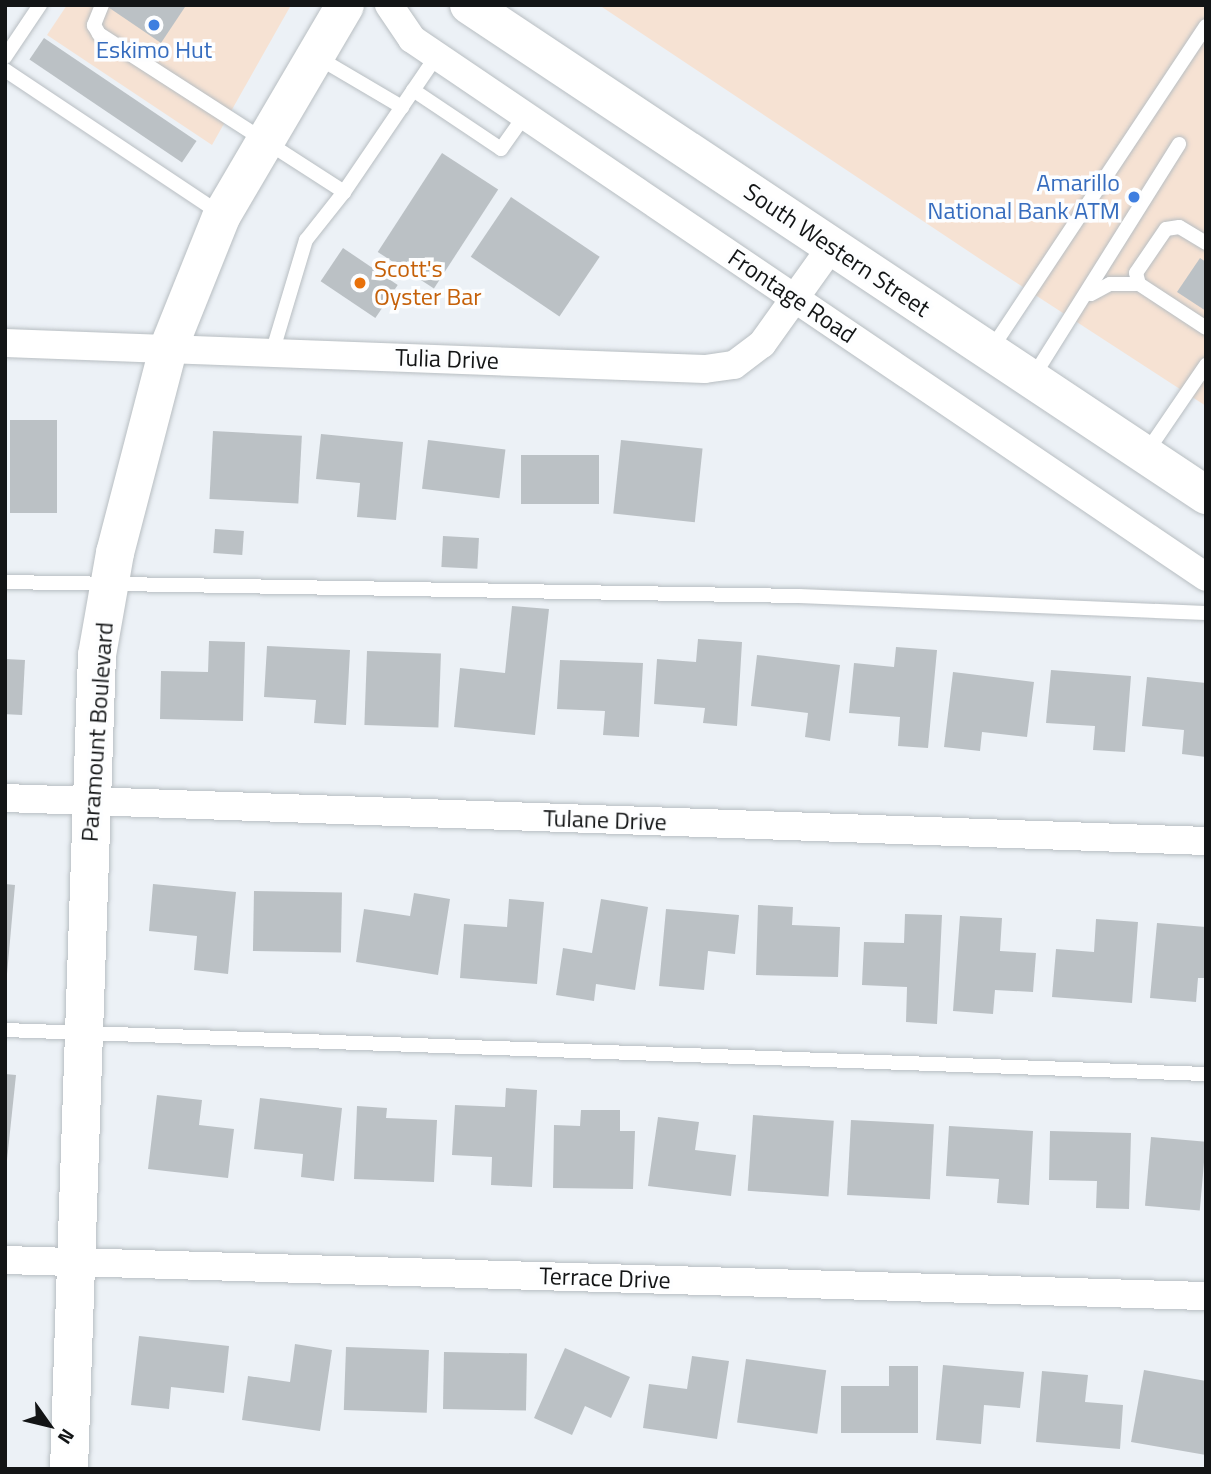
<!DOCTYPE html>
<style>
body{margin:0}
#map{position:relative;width:1211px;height:1474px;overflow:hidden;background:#ecf1f6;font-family:"Titillium Web",sans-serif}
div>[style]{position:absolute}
.commercial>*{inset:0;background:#f6e2d3}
.building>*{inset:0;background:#bbc1c5;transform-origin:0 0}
.roads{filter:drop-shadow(0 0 2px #b8bec2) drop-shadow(0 0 2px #b8bec2)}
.lane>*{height:14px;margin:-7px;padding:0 7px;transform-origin:7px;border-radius:7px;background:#fff}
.street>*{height:28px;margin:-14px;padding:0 14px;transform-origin:14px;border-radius:14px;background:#fff}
.secondary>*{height:38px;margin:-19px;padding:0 19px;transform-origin:19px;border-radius:19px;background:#fff}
.dots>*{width:19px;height:19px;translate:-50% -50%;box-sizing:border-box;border:4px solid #fdfeff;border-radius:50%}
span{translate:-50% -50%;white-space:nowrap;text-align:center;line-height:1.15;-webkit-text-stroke:7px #fdfeff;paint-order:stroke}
.shop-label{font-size:24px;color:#366cbe}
.right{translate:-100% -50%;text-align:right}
.street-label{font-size:24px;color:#131516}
.food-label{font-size:24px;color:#c56008}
.left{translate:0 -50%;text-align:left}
.frame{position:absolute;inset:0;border:7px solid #131516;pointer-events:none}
.north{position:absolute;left:14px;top:1390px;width:70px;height:70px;-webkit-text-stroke:5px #fdfeff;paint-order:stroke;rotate:124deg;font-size:19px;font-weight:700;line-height:28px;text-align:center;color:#131516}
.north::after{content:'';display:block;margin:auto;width:24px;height:32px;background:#131516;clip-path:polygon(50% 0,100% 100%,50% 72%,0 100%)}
</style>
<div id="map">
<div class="commercial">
<i style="clip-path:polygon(67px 5px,291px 5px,212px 145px,47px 35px)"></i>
<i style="clip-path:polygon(599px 5px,1206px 5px,1206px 406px,980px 259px)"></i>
</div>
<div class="building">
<i style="clip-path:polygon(105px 5px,182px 5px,185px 7px,161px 43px)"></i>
<i style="left:44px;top:38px;width:184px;height:26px;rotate:34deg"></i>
<i style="left:442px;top:153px;width:67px;height:118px;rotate:33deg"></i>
<i style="left:511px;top:197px;width:107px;height:72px;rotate:34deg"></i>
<i style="left:343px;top:248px;width:66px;height:40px;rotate:34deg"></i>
<i style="clip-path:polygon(1200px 258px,1206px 262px,1206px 311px,1177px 292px)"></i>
<i style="left:10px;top:420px;width:47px;height:93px"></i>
<i style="left:213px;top:431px;width:89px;height:68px;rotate:3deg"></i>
<i style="clip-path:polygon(321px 434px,403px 442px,396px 520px,357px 517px,360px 483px,316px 479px)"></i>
<i style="left:428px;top:440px;width:78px;height:49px;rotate:7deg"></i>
<i style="left:621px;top:440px;width:82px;height:74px;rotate:6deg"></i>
<i style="left:521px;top:455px;width:78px;height:49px"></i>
<i style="left:215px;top:529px;width:29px;height:24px;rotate:4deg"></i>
<i style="left:443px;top:536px;width:36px;height:31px;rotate:3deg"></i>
<i style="clip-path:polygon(512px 606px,549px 609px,535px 735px,454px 727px,460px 668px,505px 673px)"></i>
<i style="clip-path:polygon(698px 639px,742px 642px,737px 726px,703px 723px,705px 708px,654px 704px,657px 659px,696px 662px)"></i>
<i style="clip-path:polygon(209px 641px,245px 642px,243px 721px,160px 719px,161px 671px,208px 672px)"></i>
<i style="clip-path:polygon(267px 646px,350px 650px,346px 725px,314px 723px,316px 700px,264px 697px)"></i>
<i style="clip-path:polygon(896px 647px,937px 650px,928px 748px,898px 746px,900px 717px,849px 713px,854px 663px,894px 667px)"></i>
<i style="left:367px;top:651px;width:74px;height:74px;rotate:2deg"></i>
<i style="clip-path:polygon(757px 655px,840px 665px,830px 741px,805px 737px,808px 713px,751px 706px)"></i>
<i style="left:5px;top:659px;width:20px;height:55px;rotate:3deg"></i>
<i style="clip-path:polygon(560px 660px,643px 663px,639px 737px,603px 735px,605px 711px,557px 709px)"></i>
<i style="clip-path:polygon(1051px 670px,1131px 676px,1125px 752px,1093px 750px,1095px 726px,1046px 723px)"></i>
<i style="clip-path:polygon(953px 672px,1034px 682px,1027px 737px,982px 732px,980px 751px,944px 747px)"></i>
<i style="clip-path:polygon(1147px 677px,1206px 683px,1206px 757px,1182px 754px,1184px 730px,1142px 726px)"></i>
<i style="clip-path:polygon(5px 884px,15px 885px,7px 974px,5px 974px)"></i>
<i style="clip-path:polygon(153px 884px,236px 892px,228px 974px,194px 970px,197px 936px,149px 931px)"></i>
<i style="left:254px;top:891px;width:88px;height:60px;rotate:1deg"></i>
<i style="clip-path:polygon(414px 893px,450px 899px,438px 975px,356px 962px,364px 909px,410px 916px)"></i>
<i style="clip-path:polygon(509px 899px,544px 902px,537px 984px,460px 978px,464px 924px,507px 927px)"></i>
<i style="clip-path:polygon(601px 899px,648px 907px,635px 990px,596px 984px,594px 1001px,556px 995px,563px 948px,592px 953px)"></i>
<i style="clip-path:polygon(758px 905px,793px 907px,792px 925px,840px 927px,838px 977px,756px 975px)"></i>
<i style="clip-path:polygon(666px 909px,739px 915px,735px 954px,708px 951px,704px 990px,659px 986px)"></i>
<i style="clip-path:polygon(905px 914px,942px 915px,937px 1024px,906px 1022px,907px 987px,862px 985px,864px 942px,904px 943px)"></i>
<i style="clip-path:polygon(960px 916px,1002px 918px,1000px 951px,1036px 953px,1033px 992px,995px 990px,993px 1014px,953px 1011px)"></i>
<i style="clip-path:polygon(1096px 919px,1138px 922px,1132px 1003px,1052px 997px,1056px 949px,1094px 952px)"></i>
<i style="clip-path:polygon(1157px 923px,1206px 927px,1206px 978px,1198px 978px,1196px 1002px,1150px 998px)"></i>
<i style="clip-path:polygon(5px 1074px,16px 1075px,7px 1160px,5px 1160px)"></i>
<i style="clip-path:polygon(506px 1088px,537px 1090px,532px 1187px,491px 1185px,492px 1157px,452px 1155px,455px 1105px,505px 1107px)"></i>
<i style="clip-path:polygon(157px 1095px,202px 1100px,199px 1125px,234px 1129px,228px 1178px,148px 1169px)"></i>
<i style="clip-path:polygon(260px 1098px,342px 1108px,334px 1181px,301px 1177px,303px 1154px,254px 1149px)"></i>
<i style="clip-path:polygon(357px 1106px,387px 1108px,386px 1118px,437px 1120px,434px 1182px,354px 1179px)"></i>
<i style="clip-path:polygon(581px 1110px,620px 1110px,620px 1131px,635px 1131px,633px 1189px,553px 1188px,554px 1125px,580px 1126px)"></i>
<i style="left:753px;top:1115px;width:81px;height:76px;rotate:4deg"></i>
<i style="clip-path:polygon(658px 1117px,699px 1122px,695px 1150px,736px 1155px,731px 1196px,648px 1186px)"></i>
<i style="left:851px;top:1120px;width:83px;height:75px;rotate:3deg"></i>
<i style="clip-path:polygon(949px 1126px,1033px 1131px,1029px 1205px,997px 1203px,999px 1179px,946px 1176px)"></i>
<i style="clip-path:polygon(1050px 1131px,1131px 1133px,1129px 1209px,1096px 1208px,1097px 1181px,1049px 1180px)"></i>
<i style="left:1151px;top:1137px;width:55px;height:69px;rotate:5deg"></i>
<i style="clip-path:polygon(139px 1336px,229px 1346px,224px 1393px,171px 1387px,169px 1409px,131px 1405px)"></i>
<i style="clip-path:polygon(295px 1344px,332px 1350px,320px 1431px,242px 1420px,248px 1376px,290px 1382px)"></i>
<i style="left:346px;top:1347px;width:83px;height:63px;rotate:2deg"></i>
<i style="clip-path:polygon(565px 1348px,630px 1377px,611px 1418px,585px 1406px,572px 1435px,534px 1418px)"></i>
<i style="left:444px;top:1352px;width:83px;height:57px;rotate:1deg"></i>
<i style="clip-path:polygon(692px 1356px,729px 1361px,717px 1439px,643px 1428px,649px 1384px,687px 1389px)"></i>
<i style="left:746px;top:1359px;width:81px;height:64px;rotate:8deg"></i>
<i style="clip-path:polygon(943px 1365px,1024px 1372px,1020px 1408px,984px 1405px,981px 1444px,936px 1440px)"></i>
<i style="clip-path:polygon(889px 1366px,918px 1366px,918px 1433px,841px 1433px,841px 1386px,889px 1386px)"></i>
<i style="clip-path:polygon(1144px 1370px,1206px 1381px,1206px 1455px,1131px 1442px)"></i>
<i style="clip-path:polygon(1042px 1371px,1088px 1375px,1085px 1402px,1123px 1405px,1120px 1449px,1036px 1442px)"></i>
</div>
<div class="roads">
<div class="lane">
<i style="left:102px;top:5px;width:22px;rotate:112deg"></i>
<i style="left:94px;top:25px;width:10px;rotate:61deg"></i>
<i style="left:99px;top:34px;width:292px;rotate:32.8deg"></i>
<i style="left:344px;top:192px;width:166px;rotate:-55.8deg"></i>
<i style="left:5px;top:57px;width:63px;rotate:-56.1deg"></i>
<i style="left:317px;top:57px;width:99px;rotate:30.5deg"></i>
<i style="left:5px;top:70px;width:260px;rotate:33.7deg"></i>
<i style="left:413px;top:90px;width:106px;rotate:33.8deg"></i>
<i style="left:501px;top:149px;width:42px;rotate:-54.8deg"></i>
<i style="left:1206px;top:243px;width:31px;rotate:-149deg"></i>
<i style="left:1179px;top:227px;width:13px;rotate:171deg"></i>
<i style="left:1166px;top:229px;width:53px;rotate:124.3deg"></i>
<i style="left:1136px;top:273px;width:11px;rotate:75deg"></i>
<i style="left:1139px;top:284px;width:80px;rotate:33.3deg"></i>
<i style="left:1091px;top:294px;width:21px;rotate:-28deg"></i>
<i style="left:1110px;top:284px;width:29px"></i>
<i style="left:990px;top:351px;width:390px;rotate:-56.4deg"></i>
<i style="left:272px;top:353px;width:118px;rotate:-73.3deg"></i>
<i style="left:306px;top:240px;width:61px;rotate:-51.6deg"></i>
<i style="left:1033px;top:377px;width:275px;rotate:-57.9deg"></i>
<i style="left:1146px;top:453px;width:107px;rotate:-55.7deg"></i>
<i style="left:5px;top:582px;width:794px;rotate:1.01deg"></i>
<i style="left:799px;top:596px;width:407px;rotate:2.4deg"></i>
<i style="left:5px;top:1030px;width:1202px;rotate:2.1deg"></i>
</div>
<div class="street">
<i style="left:389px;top:5px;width:41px;rotate:55.9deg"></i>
<i style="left:412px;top:39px;width:959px;rotate:34.12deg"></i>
<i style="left:5px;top:343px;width:700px;rotate:2.13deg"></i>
<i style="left:705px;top:369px;width:29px;rotate:-8deg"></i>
<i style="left:734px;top:365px;width:35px;rotate:-37deg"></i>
<i style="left:762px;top:344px;width:120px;rotate:-54.5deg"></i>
<i style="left:5px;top:798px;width:1202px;rotate:2.05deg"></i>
<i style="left:5px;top:1260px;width:1202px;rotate:1.72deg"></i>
</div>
<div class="secondary">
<i style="left:469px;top:5px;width:885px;rotate:33.62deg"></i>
<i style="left:69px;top:1469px;width:814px;rotate:-88.03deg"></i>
<i style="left:97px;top:655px;width:104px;rotate:-80deg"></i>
<i style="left:115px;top:553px;width:211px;rotate:-75.4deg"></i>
<i style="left:168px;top:349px;width:144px;rotate:-68.1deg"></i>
<i style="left:222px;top:215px;width:243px;rotate:-59.6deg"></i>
</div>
</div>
<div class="dots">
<i style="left:154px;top:25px;background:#3f7fe0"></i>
<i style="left:1134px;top:197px;background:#3f7fe0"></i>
<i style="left:360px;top:283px;background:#e8710a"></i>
</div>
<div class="shop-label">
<span style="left:154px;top:50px">Eskimo Hut</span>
<span class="right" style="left:1120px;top:197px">Amarillo<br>National Bank ATM</span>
</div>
<div class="street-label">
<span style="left:837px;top:250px;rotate:34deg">South Western Street</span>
<span style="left:792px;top:296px;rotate:34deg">Frontage Road</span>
<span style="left:447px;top:359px;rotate:2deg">Tulia Drive</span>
<span style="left:97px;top:732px;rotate:-86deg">Paramount Boulevard</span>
<span style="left:605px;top:820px;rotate:2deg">Tulane Drive</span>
<span style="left:605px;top:1278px;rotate:2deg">Terrace Drive</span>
</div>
<div class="food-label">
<span class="left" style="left:374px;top:283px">Scott's<br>Oyster Bar</span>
</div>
<div class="frame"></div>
<div class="north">N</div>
</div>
